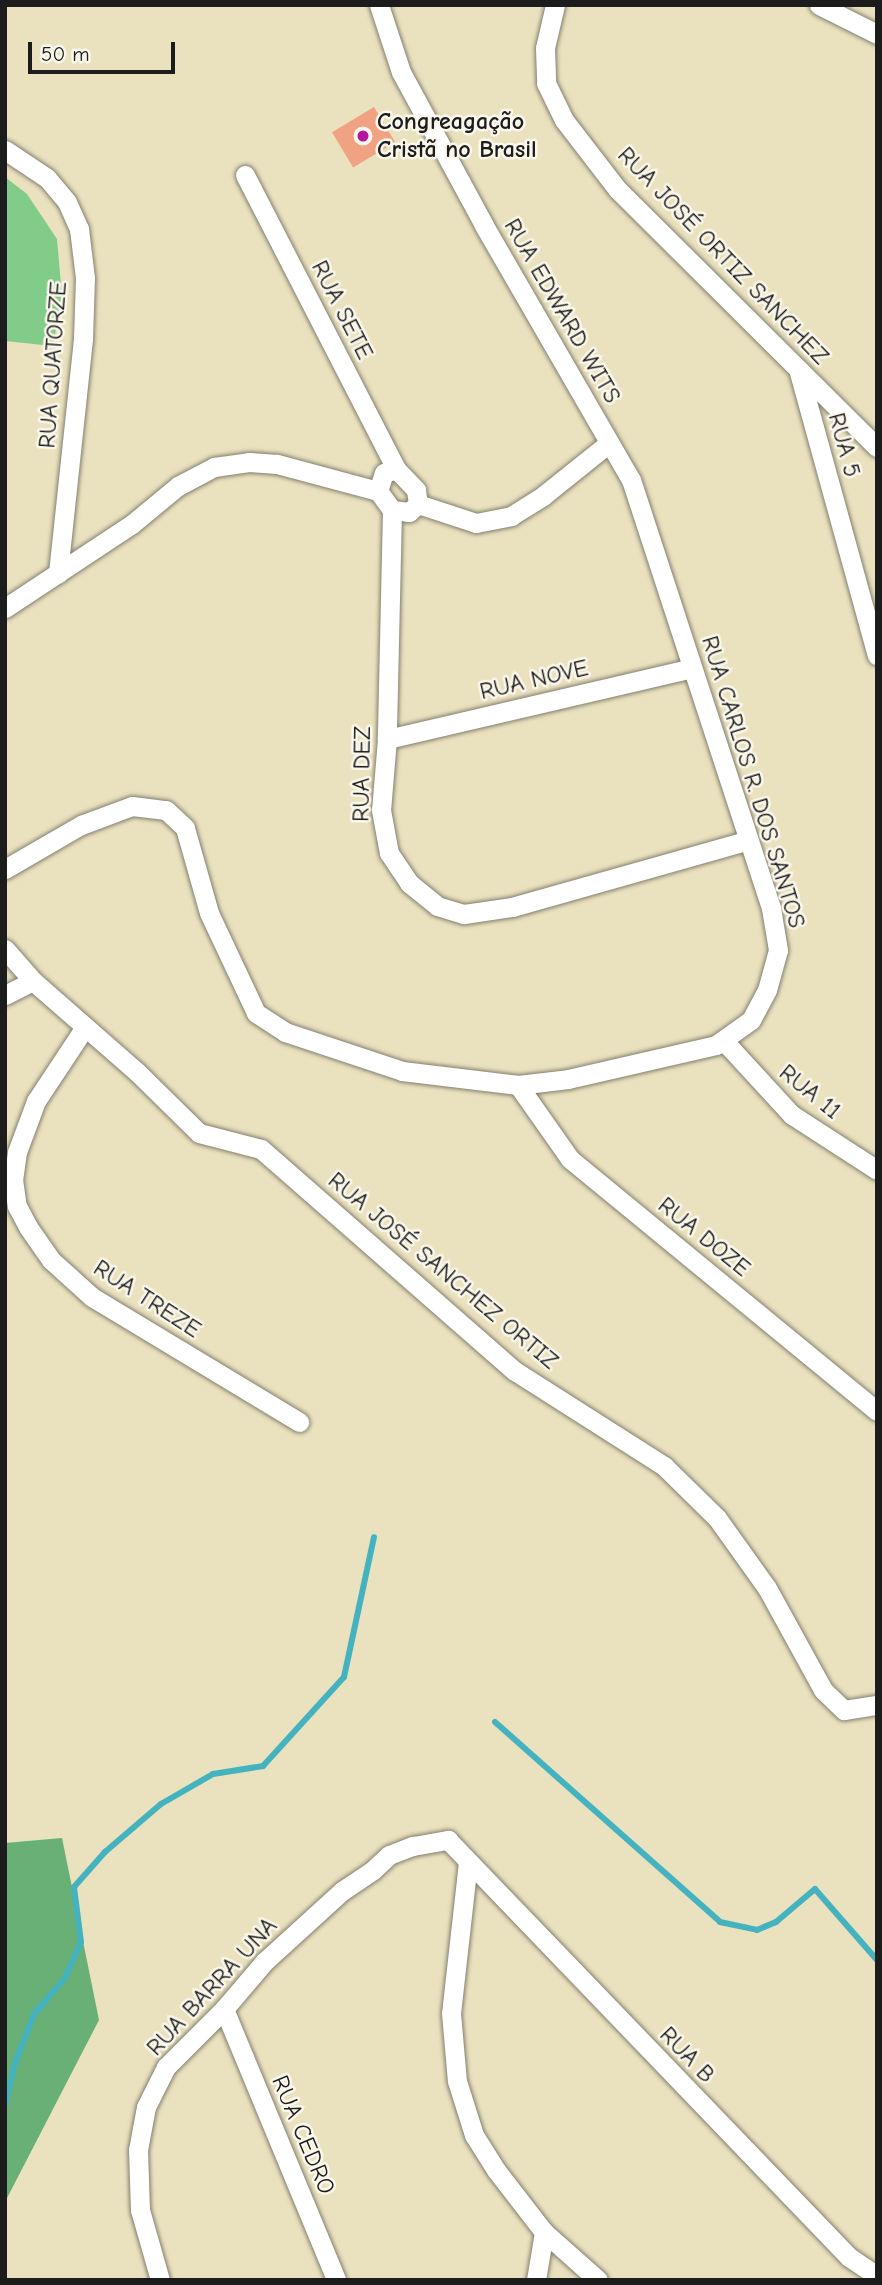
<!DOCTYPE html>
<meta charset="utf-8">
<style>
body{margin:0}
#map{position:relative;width:882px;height:2285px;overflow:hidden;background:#eae2bf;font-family:"Comic Neue",sans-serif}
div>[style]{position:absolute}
.green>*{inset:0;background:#81cc89}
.forest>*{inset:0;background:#68b075}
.stream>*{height:6px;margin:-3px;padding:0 3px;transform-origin:3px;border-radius:3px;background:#44b3bf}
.building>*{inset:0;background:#f0a283;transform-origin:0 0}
.roads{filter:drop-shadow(0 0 2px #837f6e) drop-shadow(0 0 2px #837f6e)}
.minor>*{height:19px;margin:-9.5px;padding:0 9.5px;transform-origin:9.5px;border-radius:9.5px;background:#fff}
.dots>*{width:19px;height:19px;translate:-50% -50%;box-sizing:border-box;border:4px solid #fbf7ec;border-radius:50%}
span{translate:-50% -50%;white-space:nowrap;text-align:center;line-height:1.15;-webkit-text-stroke:5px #fbf7ec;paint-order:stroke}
.poi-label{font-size:24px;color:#1c1c1c;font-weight:700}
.left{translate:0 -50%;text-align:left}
.street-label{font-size:24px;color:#1c1c1c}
.frame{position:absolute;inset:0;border:7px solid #1c1c1c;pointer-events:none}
.scale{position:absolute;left:28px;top:42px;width:147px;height:32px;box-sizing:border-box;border:4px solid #1c1c1c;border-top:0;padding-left:9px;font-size:21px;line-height:24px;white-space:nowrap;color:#1c1c1c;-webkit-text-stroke:5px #fbf7ec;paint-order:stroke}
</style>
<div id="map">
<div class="green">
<i style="clip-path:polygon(5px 177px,27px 194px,57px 239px,62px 296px,53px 346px,5px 341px)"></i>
</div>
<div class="forest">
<i style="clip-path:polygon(62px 1838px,99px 2020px,5px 2202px,5px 1843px)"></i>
</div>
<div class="stream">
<i style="left:495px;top:1722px;width:301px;rotate:41.6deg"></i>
<i style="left:720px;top:1922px;width:38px;rotate:12deg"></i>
<i style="left:757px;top:1930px;width:21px;rotate:-23deg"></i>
<i style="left:776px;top:1922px;width:51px;rotate:-40.2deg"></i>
<i style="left:815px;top:1889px;width:94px;rotate:48.9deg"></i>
<i style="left:5px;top:2105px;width:43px;rotate:-76.6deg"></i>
<i style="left:15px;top:2063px;width:53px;rotate:-68.8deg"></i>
<i style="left:34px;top:2014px;width:48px;rotate:-49.3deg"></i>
<i style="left:65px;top:1978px;width:39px;rotate:-66deg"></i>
<i style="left:81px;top:1942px;width:55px;rotate:-97.3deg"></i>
<i style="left:74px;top:1887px;width:47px;rotate:-48.5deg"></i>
<i style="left:105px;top:1852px;width:74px;rotate:-40.6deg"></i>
<i style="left:161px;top:1804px;width:60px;rotate:-30deg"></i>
<i style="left:213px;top:1774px;width:51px;rotate:-9.1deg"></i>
<i style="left:263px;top:1766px;width:120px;rotate:-47.7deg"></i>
<i style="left:344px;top:1677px;width:143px;rotate:-77.9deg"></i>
</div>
<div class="building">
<i style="left:374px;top:107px;width:41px;height:49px;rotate:59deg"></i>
</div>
<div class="roads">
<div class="minor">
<i style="left:555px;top:5px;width:44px;rotate:103.1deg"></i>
<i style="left:545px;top:48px;width:35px;rotate:88deg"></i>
<i style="left:546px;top:83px;width:41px;rotate:64.1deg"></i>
<i style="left:564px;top:120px;width:88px;rotate:52.4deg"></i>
<i style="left:618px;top:190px;width:365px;rotate:44.8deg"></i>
<i style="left:819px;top:5px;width:65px;rotate:26.6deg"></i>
<i style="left:5px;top:150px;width:50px;rotate:33.7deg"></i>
<i style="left:47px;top:178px;width:31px;rotate:50deg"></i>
<i style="left:67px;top:202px;width:30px;rotate:66deg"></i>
<i style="left:79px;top:229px;width:49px;rotate:83deg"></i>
<i style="left:85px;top:278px;width:61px;rotate:91.9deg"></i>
<i style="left:83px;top:339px;width:236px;rotate:96.1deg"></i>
<i style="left:245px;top:175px;width:331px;rotate:62.8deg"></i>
<i style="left:798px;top:369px;width:297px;rotate:74.6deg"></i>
<i style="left:396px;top:469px;width:29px;rotate:46deg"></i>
<i style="left:416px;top:490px;width:14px;rotate:82deg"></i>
<i style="left:418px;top:504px;width:12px;rotate:138deg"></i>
<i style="left:409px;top:512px;width:17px;rotate:-173deg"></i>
<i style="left:392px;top:510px;width:24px;rotate:-126deg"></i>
<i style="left:378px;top:491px;width:19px;rotate:-72deg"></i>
<i style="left:384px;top:473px;width:13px;rotate:-18deg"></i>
<i style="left:418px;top:504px;width:61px;rotate:18.1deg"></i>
<i style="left:476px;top:523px;width:36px;rotate:-11deg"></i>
<i style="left:511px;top:516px;width:39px;rotate:-32deg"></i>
<i style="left:544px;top:495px;width:83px;rotate:-38.7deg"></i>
<i style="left:392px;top:510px;width:229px;rotate:91.3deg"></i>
<i style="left:387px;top:739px;width:71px;rotate:94.8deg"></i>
<i style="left:381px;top:810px;width:44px;rotate:79.5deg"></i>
<i style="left:389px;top:853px;width:36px;rotate:56deg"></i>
<i style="left:409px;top:883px;width:36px;rotate:39deg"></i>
<i style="left:437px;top:906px;width:28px;rotate:17deg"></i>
<i style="left:464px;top:914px;width:49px;rotate:-8.3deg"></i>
<i style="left:512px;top:907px;width:246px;rotate:-15.8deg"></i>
<i style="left:5px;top:608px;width:152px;rotate:-33.5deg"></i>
<i style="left:132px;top:524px;width:60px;rotate:-39.6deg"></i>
<i style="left:178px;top:486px;width:41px;rotate:-27.8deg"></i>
<i style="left:214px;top:467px;width:35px;rotate:-8deg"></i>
<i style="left:249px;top:462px;width:28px;rotate:4deg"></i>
<i style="left:277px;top:464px;width:105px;rotate:15deg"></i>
<i style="left:387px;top:739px;width:313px;rotate:-13.1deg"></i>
<i style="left:5px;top:869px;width:88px;rotate:-30.1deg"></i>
<i style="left:81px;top:825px;width:54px;rotate:-20.4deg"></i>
<i style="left:132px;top:806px;width:34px;rotate:7deg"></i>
<i style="left:166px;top:810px;width:26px;rotate:43deg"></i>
<i style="left:185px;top:828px;width:88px;rotate:74.2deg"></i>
<i style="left:209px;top:913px;width:110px;rotate:64.8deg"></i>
<i style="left:256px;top:1013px;width:35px;rotate:33deg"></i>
<i style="left:285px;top:1032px;width:123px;rotate:18.4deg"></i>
<i style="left:402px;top:1071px;width:117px;rotate:6.9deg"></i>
<i style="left:518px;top:1085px;width:50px;rotate:-6.8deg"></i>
<i style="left:568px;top:1079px;width:152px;rotate:-12.9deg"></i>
<i style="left:716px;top:1045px;width:43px;rotate:-35.5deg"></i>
<i style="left:751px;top:1020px;width:34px;rotate:-62deg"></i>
<i style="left:767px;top:990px;width:41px;rotate:-74.6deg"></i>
<i style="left:778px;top:950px;width:43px;rotate:-99.5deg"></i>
<i style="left:771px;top:908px;width:450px;rotate:-108.1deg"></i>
<i style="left:631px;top:480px;width:294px;rotate:-120deg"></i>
<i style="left:484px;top:225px;width:174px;rotate:-118.5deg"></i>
<i style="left:401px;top:72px;width:71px;rotate:-108.2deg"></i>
<i style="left:5px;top:949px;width:43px;rotate:48.8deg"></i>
<i style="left:33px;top:981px;width:138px;rotate:41.2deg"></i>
<i style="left:137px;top:1072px;width:87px;rotate:44.5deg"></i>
<i style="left:199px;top:1133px;width:64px;rotate:14.5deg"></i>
<i style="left:261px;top:1149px;width:337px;rotate:41.2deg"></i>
<i style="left:515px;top:1371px;width:177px;rotate:32.5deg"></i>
<i style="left:664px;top:1466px;width:74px;rotate:44.5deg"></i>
<i style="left:717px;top:1518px;width:86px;rotate:54.5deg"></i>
<i style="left:767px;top:1588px;width:116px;rotate:61.2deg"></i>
<i style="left:823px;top:1690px;width:29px;rotate:44deg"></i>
<i style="left:844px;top:1710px;width:33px;rotate:-9deg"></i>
<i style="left:5px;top:995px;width:31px;rotate:-27deg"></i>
<i style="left:85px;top:1027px;width:89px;rotate:123.5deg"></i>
<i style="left:36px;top:1101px;width:54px;rotate:110.4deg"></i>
<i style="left:17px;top:1152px;width:27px;rotate:98deg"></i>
<i style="left:13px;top:1179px;width:27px;rotate:82deg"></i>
<i style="left:17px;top:1206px;width:24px;rotate:62deg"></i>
<i style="left:28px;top:1227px;width:40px;rotate:55.1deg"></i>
<i style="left:51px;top:1260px;width:55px;rotate:42.1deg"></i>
<i style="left:92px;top:1297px;width:242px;rotate:31.1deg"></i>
<i style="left:723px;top:1040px;width:102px;rotate:47.4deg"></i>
<i style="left:792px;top:1115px;width:101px;rotate:32.9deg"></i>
<i style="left:518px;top:1085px;width:90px;rotate:54.9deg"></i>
<i style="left:570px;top:1159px;width:397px;rotate:39.4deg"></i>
<i style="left:468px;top:1862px;width:152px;rotate:96.4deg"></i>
<i style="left:451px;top:2013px;width:68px;rotate:85deg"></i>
<i style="left:457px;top:2081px;width:57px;rotate:72.5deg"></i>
<i style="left:474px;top:2135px;width:41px;rotate:57.8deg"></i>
<i style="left:496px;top:2170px;width:78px;rotate:52.3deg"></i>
<i style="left:544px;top:2232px;width:72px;rotate:41.6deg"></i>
<i style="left:224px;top:2009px;width:293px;rotate:67.5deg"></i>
<i style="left:160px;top:2280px;width:73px;rotate:-105.9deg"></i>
<i style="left:140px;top:2210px;width:60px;rotate:-91.9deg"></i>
<i style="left:138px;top:2150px;width:44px;rotate:-79.5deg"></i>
<i style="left:146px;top:2107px;width:45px;rotate:-63.4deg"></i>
<i style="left:166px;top:2067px;width:82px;rotate:-45deg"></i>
<i style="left:224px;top:2009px;width:62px;rotate:-49.6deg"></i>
<i style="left:264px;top:1962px;width:105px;rotate:-42.3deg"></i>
<i style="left:342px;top:1891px;width:37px;rotate:-34deg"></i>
<i style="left:373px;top:1870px;width:22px;rotate:-43deg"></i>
<i style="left:389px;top:1855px;width:26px;rotate:-21deg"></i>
<i style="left:413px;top:1846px;width:36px;rotate:-10deg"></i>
<i style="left:448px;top:1840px;width:579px;rotate:46.12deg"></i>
<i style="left:849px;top:2257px;width:34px;rotate:34deg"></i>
<i style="left:536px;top:2280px;width:49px;rotate:-80.5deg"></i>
</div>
</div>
<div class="dots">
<i style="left:363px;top:136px;background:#b5179e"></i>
</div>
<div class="poi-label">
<span class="left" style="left:377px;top:136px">Congreagação<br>Cristã no Brasil</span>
</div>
<div class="street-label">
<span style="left:723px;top:256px;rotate:46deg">RUA JOSÉ ORTIZ SANCHEZ</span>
<span style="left:342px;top:310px;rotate:63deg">RUA SETE</span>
<span style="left:562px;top:311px;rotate:60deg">RUA EDWARD WITS</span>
<span style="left:53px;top:365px;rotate:-86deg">RUA QUATORZE</span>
<span style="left:844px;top:445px;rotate:75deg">RUA 5</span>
<span style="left:534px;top:680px;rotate:-13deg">RUA NOVE</span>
<span style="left:362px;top:774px;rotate:-89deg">RUA DEZ</span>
<span style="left:753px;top:782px;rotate:73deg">RUA CARLOS R. DOS SANTOS</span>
<span style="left:810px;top:1092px;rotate:39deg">RUA 11</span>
<span style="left:704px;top:1237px;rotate:39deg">RUA DOZE</span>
<span style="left:443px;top:1271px;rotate:40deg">RUA JOSÉ SANCHEZ ORTIZ</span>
<span style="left:147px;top:1299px;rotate:33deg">RUA TREZE</span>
<span style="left:212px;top:1987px;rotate:-47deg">RUA BARRA UNA</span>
<span style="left:687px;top:2055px;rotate:46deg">RUA B</span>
<span style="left:303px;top:2135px;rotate:67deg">RUA CEDRO</span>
</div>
<div class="frame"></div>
<div class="scale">50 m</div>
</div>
